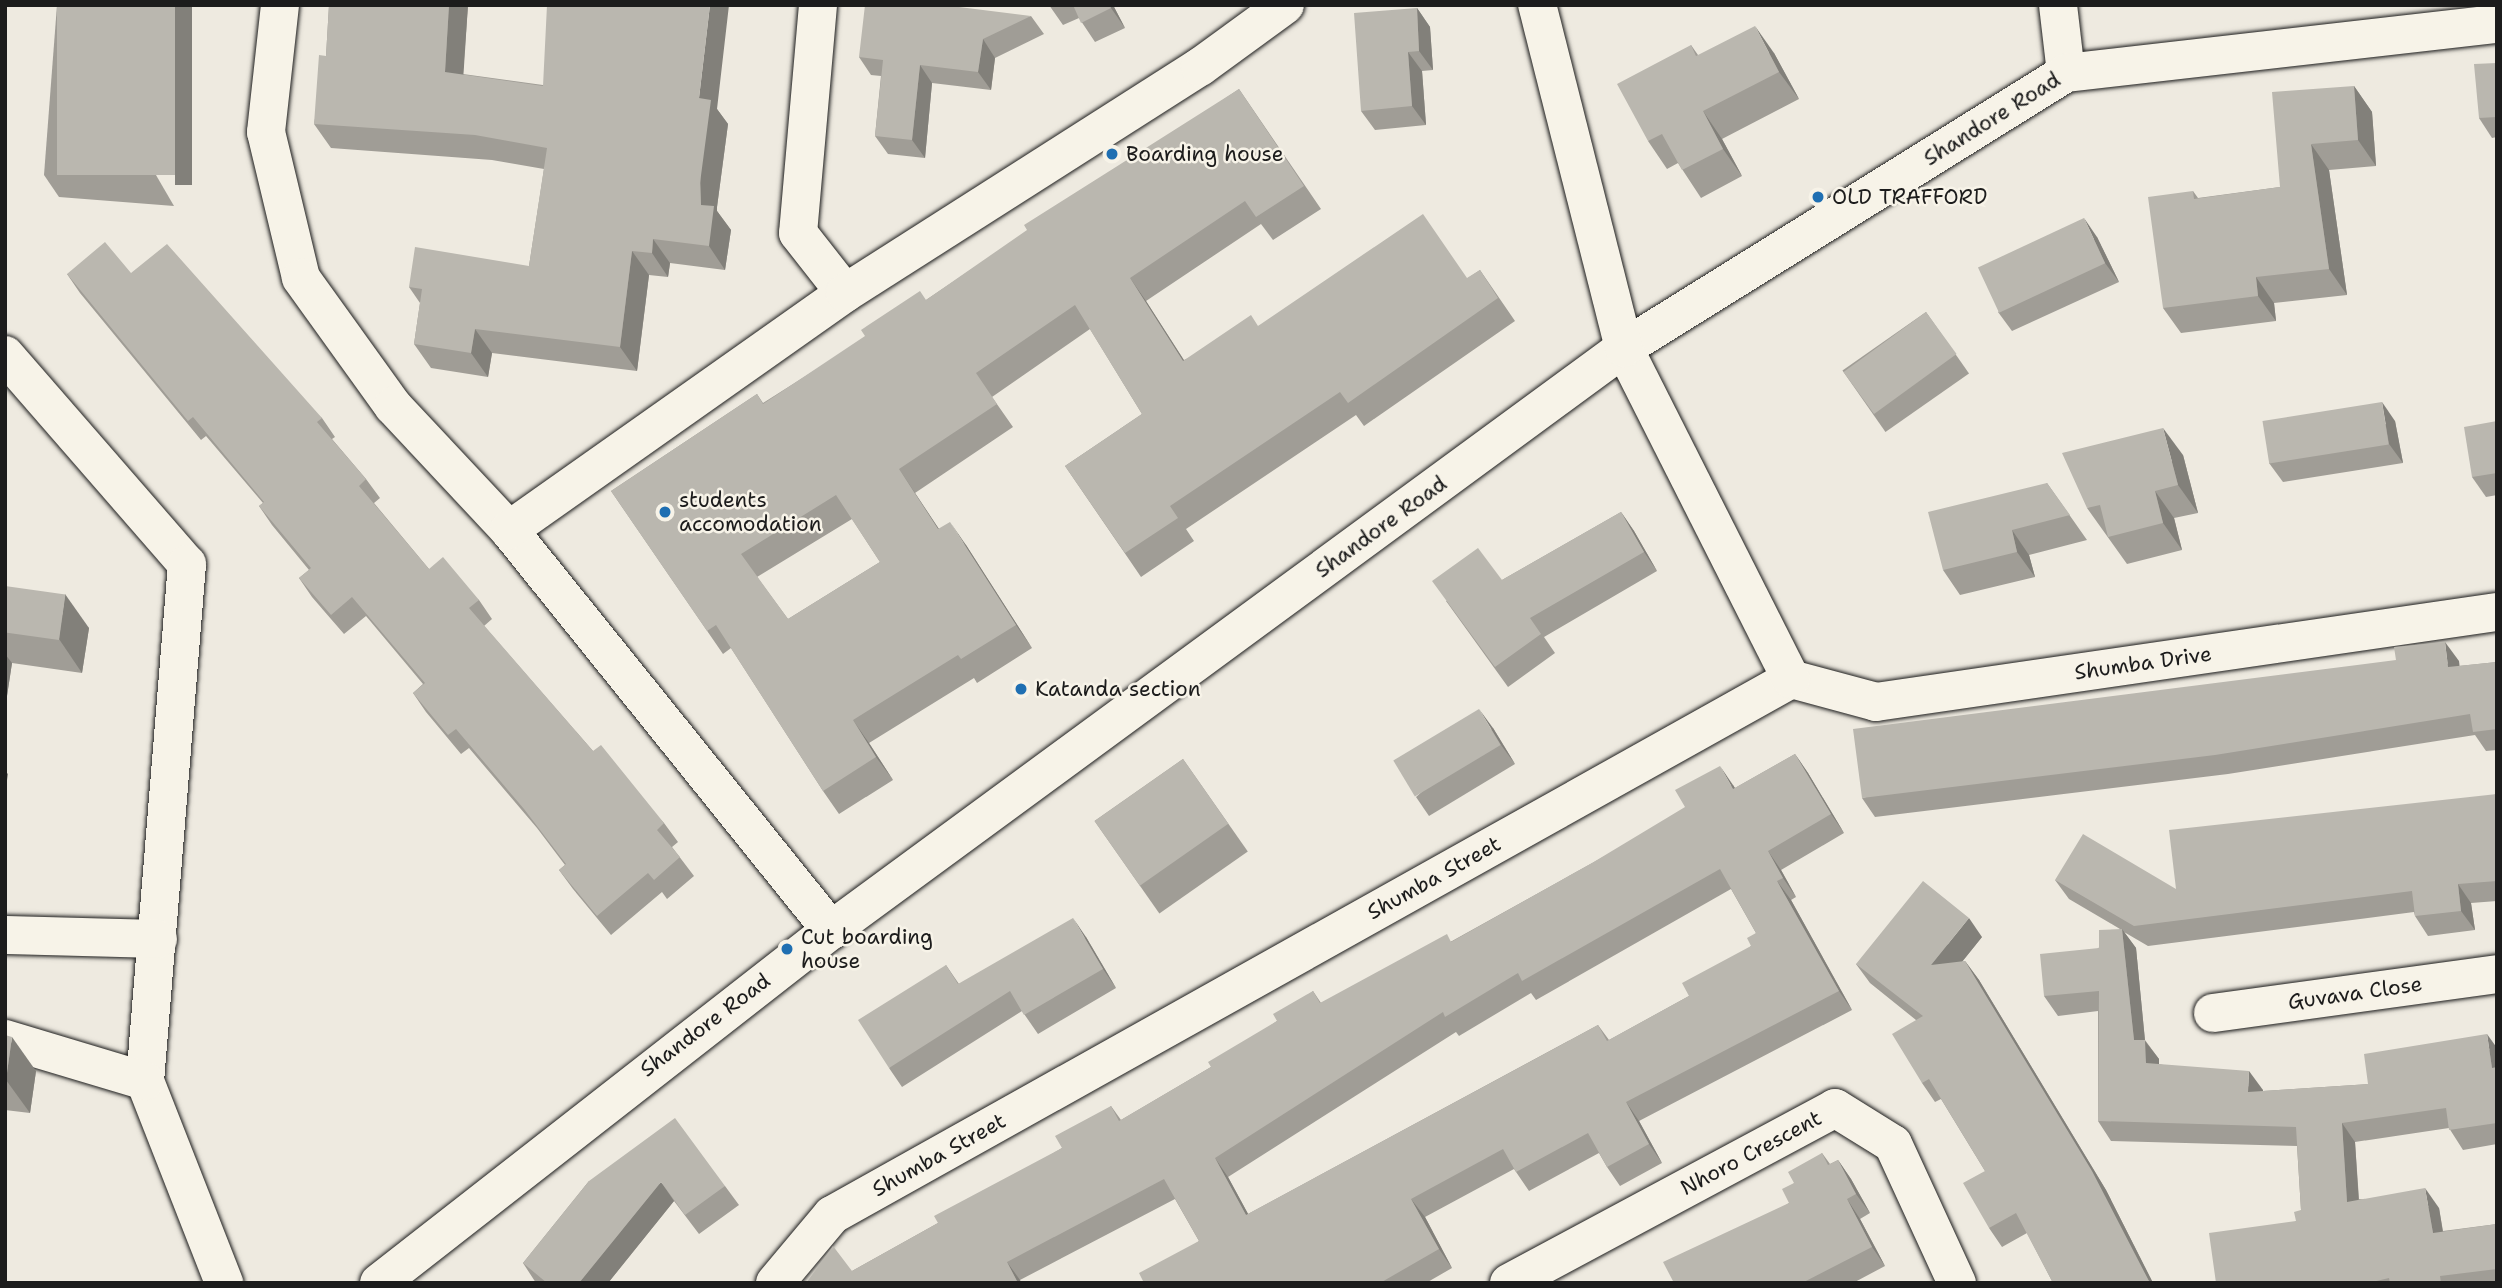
<!DOCTYPE html>
<style>
body{margin:0}
#map{position:relative;width:2502px;height:1288px;overflow:hidden;background:#eeeae0;font-family:"Shantell Sans",sans-serif}
div>[style]{position:absolute}
.roads{filter:drop-shadow(0 0 2px #1c1c1c) drop-shadow(0 0 2px #1c1c1c)}
.minor>*{height:38px;margin:-19px;padding:0 19px;transform-origin:19px;border-radius:19px;background:#f7f3e8}
.wall>*{inset:0;background:#a09d96;transform-origin:0 0}
.shaded-wall>*{inset:0;background:#82807a;transform-origin:0 0}
.building>*{inset:0;background:#bab7af;transform-origin:0 0}
.dots>*{width:19px;height:19px;translate:-50% -50%;box-sizing:border-box;border:4px solid #f7f3e8;border-radius:50%}
span{translate:-50% -50%;white-space:nowrap;text-align:center;line-height:1.15;-webkit-text-stroke:5px #f7f3e8;paint-order:stroke}
.street-label{font-size:21px;color:#1c1c1c}
.poi-label{font-size:21px;color:#1c1c1c}
.left{translate:0 -50%;text-align:left}
.frame{position:absolute;inset:0;border:7px solid #1c1c1c;pointer-events:none}
</style>
<div id="map">
<div class="roads">
<div class="minor">
<i style="left:280px;top:5px;width:128px;rotate:96.3deg"></i>
<i style="left:266px;top:132px;width:150px;rotate:76.5deg"></i>
<i style="left:301px;top:278px;width:158px;rotate:54.3deg"></i>
<i style="left:393px;top:406px;width:170px;rotate:46.9deg"></i>
<i style="left:509px;top:530px;width:514px;rotate:51.17deg"></i>
<i style="left:818px;top:5px;width:229px;rotate:95deg"></i>
<i style="left:798px;top:233px;width:76px;rotate:51.9deg"></i>
<i style="left:2058px;top:5px;width:68px;rotate:83.3deg"></i>
<i style="left:5px;top:355px;width:277px;rotate:49deg"></i>
<i style="left:187px;top:564px;width:519px;rotate:94.64deg"></i>
<i style="left:145px;top:1081px;width:217px;rotate:68.6deg"></i>
<i style="left:509px;top:530px;width:411px;rotate:-35.2deg"></i>
<i style="left:845px;top:293px;width:421px;rotate:-32.5deg"></i>
<i style="left:1200px;top:67px;width:105px;rotate:-36.1deg"></i>
<i style="left:1791px;top:679px;width:88px;rotate:15.1deg"></i>
<i style="left:1876px;top:702px;width:627px;rotate:-8.25deg"></i>
<i style="left:5px;top:935px;width:153px;rotate:1.5deg"></i>
<i style="left:2213px;top:1013px;width:287px;rotate:-7.8deg"></i>
<i style="left:5px;top:1039px;width:146px;rotate:16.7deg"></i>
<i style="left:379px;top:1283px;width:574px;rotate:-37.99deg"></i>
<i style="left:831px;top:930px;width:984px;rotate:-36.28deg"></i>
<i style="left:1624px;top:348px;width:521px;rotate:-31.89deg"></i>
<i style="left:2066px;top:73px;width:434px;rotate:-6.5deg"></i>
<i style="left:775px;top:1283px;width:89px;rotate:-50deg"></i>
<i style="left:832px;top:1215px;width:1099px;rotate:-29.2deg"></i>
<i style="left:1791px;top:679px;width:371px;rotate:-116.8deg"></i>
<i style="left:1624px;top:348px;width:354px;rotate:-104.2deg"></i>
<i style="left:1509px;top:1283px;width:370px;rotate:-28.2deg"></i>
<i style="left:1835px;top:1108px;width:68px;rotate:31.8deg"></i>
<i style="left:1893px;top:1144px;width:153px;rotate:65.3deg"></i>
</div>
</div>
<div class="wall">
<i style="clip-path:polygon(57px 5px,174px 206px,59px 197px,44px 175px)"></i>
<i style="clip-path:polygon(329px 5px,468px 5px,463px 74px,717px 109px,728px 124px,717px 207px,717px 211px,731px 230px,725px 270px,670px 263px,668px 277px,649px 275px,637px 371px,492px 353px,488px 377px,431px 368px,414px 344px,420px 303px,409px 287px,529px 266px,544px 169px,492px 160px,331px 148px,314px 124px,326px 56px)"></i>
<i style="clip-path:polygon(1049px 5px,1116px 5px,1114px 7px,1125px 28px,1095px 42px,1079px 18px,1063px 25px)"></i>
<i style="clip-path:polygon(1917px 5px,1938px 5px,1918px 7px)"></i>
<i style="clip-path:polygon(1417px 8px,1430px 27px,1433px 70px,1422px 71px,1426px 125px,1375px 130px,1361px 111px)"></i>
<i style="clip-path:polygon(1031px 16px,1044px 34px,995px 58px,991px 90px,932px 83px,925px 158px,888px 154px,875px 136px,881px 76px,871px 75px,859px 57px)"></i>
<i style="clip-path:polygon(1691px 45px,1698px 55px,1774px 53px,1799px 99px,1722px 139px,1742px 176px,1701px 198px,1678px 163px,1667px 169px,1648px 141px)"></i>
<i style="clip-path:polygon(2497px 63px,2497px 137px,2492px 138px,2479px 118px)"></i>
<i style="clip-path:polygon(2354px 86px,2372px 112px,2376px 166px,2329px 170px,2347px 295px,2274px 303px,2276px 321px,2181px 333px,2163px 308px,2193px 191px,2198px 198px,2280px 187px)"></i>
<i style="clip-path:polygon(evenodd,1239px 89px,1321px 209px,1273px 240px,1261px 224px,1146px 301px,1184px 360px,1258px 326px,1468px 278px,1480px 270px,1515px 321px,1364px 426px,1356px 415px,1186px 529px,1194px 541px,1141px 577px,1065px 466px,1142px 414px,1090px 329px,992px 397px,1013px 427px,915px 493px,939px 529px,966px 545px,1032px 648px,977px 683px,974px 678px,869px 743px,893px 780px,839px 814px,823px 791px,731px 648px,723px 654px,611px 491px,757px 394px,763px 403px,926px 300px,1239px 89px,852px 519px,880px 562px,788px 619px,757px 577px,852px 519px)"></i>
<i style="clip-path:polygon(2097px 237px,2119px 282px,2012px 331px,1998px 312px)"></i>
<i style="clip-path:polygon(131px 273px,322px 418px,335px 437px,332px 439px,366px 479px,380px 498px,374px 503px,429px 569px,479px 600px,492px 619px,484px 626px,593px 751px,664px 823px,678px 842px,672px 847px,694px 876px,667px 899px,662px 892px,611px 935px,573px 889px,559px 870px,565px 865px,537px 828px,469px 748px,461px 754px,426px 712px,413px 693px,423px 684px,366px 616px,344px 634px,312px 597px,299px 578px,309px 570px,272px 525px,259px 506px,263px 503px,206px 436px,201px 440px,80px 293px,67px 274px)"></i>
<i style="left:1926px;top:312px;width:75px;height:102px;rotate:55deg"></i>
<i style="clip-path:polygon(2395px 421px,2403px 463px,2283px 482px,2269px 463px)"></i>
<i style="clip-path:polygon(2497px 421px,2497px 495px,2486px 497px,2472px 477px)"></i>
<i style="clip-path:polygon(2183px 455px,2198px 513px,2174px 518px,2182px 550px,2127px 564px,2087px 508px)"></i>
<i style="clip-path:polygon(2047px 483px,2087px 540px,2029px 555px,2035px 577px,1960px 595px,1943px 570px)"></i>
<i style="clip-path:polygon(1621px 512px,1634px 531px,1657px 571px,1544px 637px,1555px 653px,1508px 687px,1446px 601px,1502px 580px)"></i>
<i style="clip-path:polygon(5px 586px,89px 628px,82px 673px,12px 663px,5px 709px)"></i>
<i style="clip-path:polygon(2459px 661px,2459px 666px,2497px 662px,2497px 750px,2486px 751px,2475px 735px,2228px 774px,1875px 817px,1862px 798px)"></i>
<i style="clip-path:polygon(1493px 728px,1515px 764px,1429px 816px,1416px 797px)"></i>
<i style="clip-path:polygon(evenodd,1795px 754px,1808px 773px,1844px 833px,1781px 870px,1796px 897px,1791px 900px,1852px 1010px,1639px 1121px,1662px 1163px,1620px 1186px,1607px 1167px,1599px 1153px,1529px 1191px,1514px 1169px,1425px 1217px,1452px 1268px,1426px 1283px,1144px 1283px,1199px 1241px,1175px 1199px,1020px 1280px,1021px 1283px,806px 1283px,852px 1271px,938px 1223px,1062px 1148px,1111px 1106px,1121px 1120px,1211px 1067px,1277px 1021px,1313px 991px,1321px 1003px,1452px 941px,1733px 785px,1735px 788px,1795px 754px,1731px 889px,1756px 933px,1751px 946px,1689px 996px,1609px 1040px,1598px 1025px,1248px 1214px,1228px 1177px,1456px 1032px,1459px 1036px,1531px 993px,1536px 1000px,1731px 889px)"></i>
<i style="left:1183px;top:759px;width:113px;height:108px;rotate:55deg"></i>
<i style="clip-path:polygon(2497px 794px,2497px 901px,2471px 903px,2475px 930px,2428px 936px,2415px 916px,2414px 912px,2148px 946px,2124px 932px,2136px 948px,2145px 1040px,2159px 1059px,2159px 1064px,2263px 1090px,2263px 1091px,2368px 1084px,2497px 1048px,2497px 1144px,2463px 1150px,2449px 1128px,2355px 1142px,2359px 1199px,2439px 1208px,2443px 1231px,2497px 1224px,2497px 1283px,2216px 1283px,2296px 1221px,2301px 1210px,2297px 1146px,2111px 1141px,2098px 1121px,2098px 1011px,2058px 1016px,2044px 996px,2120px 929px,2069px 899px,2055px 880px,2176px 889px)"></i>
<i style="clip-path:polygon(1086px 937px,1116px 988px,1038px 1034px,1022px 1011px,902px 1087px,889px 1068px,946px 965px,959px 984px)"></i>
<i style="clip-path:polygon(1982px 937px,1962px 962px,1965px 961px,1979px 980px,2106px 1190px,2153px 1283px,2053px 1283px,2027px 1233px,2002px 1247px,1989px 1228px,1985px 1171px,1941px 1099px,1935px 1102px,1922px 1083px,1916px 1020px,1870px 983px,1856px 964px)"></i>
<i style="clip-path:polygon(5px 1035px,36px 1071px,30px 1113px,5px 1110px)"></i>
<i style="clip-path:polygon(1822px 1153px,1830px 1164px,1838px 1160px,1851px 1179px,1870px 1213px,1860px 1219px,1885px 1266px,1853px 1283px,1674px 1283px,1789px 1203px,1794px 1183px)"></i>
<i style="clip-path:polygon(589px 1181px,725px 1186px,739px 1205px,699px 1234px,674px 1201px,608px 1283px,536px 1283px,523px 1263px)"></i>
</div>
<div class="shaded-wall">
<i style="left:175px;top:5px;width:17px;height:180px"></i>
<i style="clip-path:polygon(449px 5px,468px 5px,462px 96px,445px 72px)"></i>
<i style="clip-path:polygon(710px 5px,729px 5px,717px 109px,728px 124px,717px 207px,717px 211px,731px 230px,725px 270px,709px 246px,701px 205px,699px 98px)"></i>
<i style="clip-path:polygon(1109px 5px,1113px 5px,1125px 28px,1111px 8px)"></i>
<i style="clip-path:polygon(1417px 8px,1430px 27px,1433px 70px,1419px 51px)"></i>
<i style="clip-path:polygon(1755px 26px,1774px 53px,1799px 99px,1779px 72px)"></i>
<i style="clip-path:polygon(983px 39px,995px 58px,991px 90px,978px 72px)"></i>
<i style="clip-path:polygon(1408px 52px,1422px 71px,1426px 125px,1412px 106px)"></i>
<i style="clip-path:polygon(920px 65px,932px 83px,925px 158px,912px 140px)"></i>
<i style="clip-path:polygon(2354px 86px,2372px 112px,2376px 166px,2358px 140px)"></i>
<i style="clip-path:polygon(1703px 111px,1722px 139px,1742px 176px,1723px 149px)"></i>
<i style="clip-path:polygon(2311px 144px,2329px 170px,2347px 295px,2329px 269px)"></i>
<i style="clip-path:polygon(2084px 218px,2097px 237px,2119px 282px,2105px 263px)"></i>
<i style="clip-path:polygon(653px 239px,670px 263px,668px 277px,652px 253px)"></i>
<i style="clip-path:polygon(632px 251px,649px 275px,637px 371px,620px 347px)"></i>
<i style="clip-path:polygon(2256px 277px,2274px 303px,2276px 321px,2258px 296px)"></i>
<i style="clip-path:polygon(1130px 278px,1146px 301px,1199px 384px,1183px 361px)"></i>
<i style="clip-path:polygon(475px 329px,492px 353px,488px 377px,471px 353px)"></i>
<i style="clip-path:polygon(2382px 402px,2395px 421px,2403px 463px,2389px 444px)"></i>
<i style="clip-path:polygon(2163px 428px,2183px 455px,2198px 513px,2178px 485px)"></i>
<i style="clip-path:polygon(899px 469px,915px 493px,954px 552px,938px 529px)"></i>
<i style="clip-path:polygon(2155px 491px,2174px 518px,2182px 550px,2163px 523px)"></i>
<i style="clip-path:polygon(1621px 512px,1634px 531px,1657px 571px,1644px 552px)"></i>
<i style="clip-path:polygon(950px 522px,966px 545px,1032px 648px,1016px 625px)"></i>
<i style="clip-path:polygon(2012px 530px,2029px 555px,2035px 577px,2017px 552px)"></i>
<i style="clip-path:polygon(65px 594px,89px 628px,82px 673px,59px 639px)"></i>
<i style="clip-path:polygon(2445px 642px,2459px 661px,2462px 687px,2448px 667px)"></i>
<i style="clip-path:polygon(5px 654px,12px 663px,5px 709px)"></i>
<i style="clip-path:polygon(1479px 709px,1493px 728px,1515px 764px,1501px 745px)"></i>
<i style="clip-path:polygon(853px 720px,869px 743px,893px 780px,876px 757px)"></i>
<i style="clip-path:polygon(1795px 754px,1808px 773px,1844px 833px,1831px 814px)"></i>
<i style="clip-path:polygon(1720px 766px,1733px 785px,1747px 808px,1733px 789px)"></i>
<i style="clip-path:polygon(5px 771px,8px 774px,5px 793px)"></i>
<i style="clip-path:polygon(1768px 851px,1781px 870px,1796px 897px,1783px 878px)"></i>
<i style="clip-path:polygon(1777px 881px,1791px 900px,1852px 1010px,1839px 991px)"></i>
<i style="clip-path:polygon(2458px 884px,2471px 903px,2475px 930px,2461px 911px)"></i>
<i style="clip-path:polygon(1073px 918px,1086px 937px,1116px 988px,1103px 969px)"></i>
<i style="clip-path:polygon(1969px 918px,1982px 937px,1944px 984px,1931px 965px)"></i>
<i style="clip-path:polygon(2122px 929px,2136px 948px,2145px 1041px,2159px 1059px,2159px 1082px,2146px 1063px,2134px 1040px)"></i>
<i style="clip-path:polygon(1965px 961px,1979px 980px,2106px 1190px,2153px 1283px,2150px 1283px)"></i>
<i style="clip-path:polygon(2487px 1034px,2497px 1048px,2497px 1075px,2492px 1068px)"></i>
<i style="clip-path:polygon(12px 1037px,36px 1071px,30px 1113px,6px 1080px)"></i>
<i style="clip-path:polygon(2249px 1071px,2263px 1090px,2261px 1111px,2248px 1092px)"></i>
<i style="clip-path:polygon(1626px 1102px,1639px 1121px,1662px 1163px,1649px 1144px)"></i>
<i style="clip-path:polygon(2342px 1123px,2355px 1142px,2360px 1221px,2347px 1202px)"></i>
<i style="clip-path:polygon(1215px 1158px,1228px 1177px,1259px 1234px,1246px 1215px)"></i>
<i style="clip-path:polygon(1838px 1160px,1851px 1179px,1870px 1213px,1856px 1194px)"></i>
<i style="clip-path:polygon(661px 1182px,674px 1201px,608px 1283px,579px 1283px)"></i>
<i style="clip-path:polygon(2425px 1188px,2439px 1208px,2446px 1252px,2433px 1233px)"></i>
<i style="clip-path:polygon(1411px 1199px,1425px 1217px,1452px 1268px,1439px 1249px)"></i>
<i style="clip-path:polygon(1847px 1199px,1860px 1219px,1885px 1266px,1872px 1247px)"></i>
<i style="clip-path:polygon(1007px 1262px,1020px 1280px,1021px 1283px,1018px 1283px)"></i>
</div>
<div class="building">
<i style="left:57px;top:5px;width:118px;height:170px"></i>
<i style="clip-path:polygon(329px 5px,449px 5px,445px 72px,543px 86px,547px 5px,710px 5px,699px 98px,711px 100px,700px 183px,701px 205px,714px 206px,709px 246px,653px 239px,652px 253px,632px 251px,620px 347px,475px 329px,471px 353px,414px 344px,422px 289px,409px 287px,415px 247px,529px 266px,547px 148px,475px 135px,314px 124px,319px 55px,326px 56px)"></i>
<i style="clip-path:polygon(865px 5px,943px 5px,1031px 16px,983px 39px,978px 72px,920px 65px,912px 140px,875px 136px,883px 60px,859px 57px)"></i>
<i style="clip-path:polygon(1073px 5px,1109px 5px,1111px 8px,1081px 23px)"></i>
<i style="clip-path:polygon(1417px 8px,1419px 51px,1408px 52px,1412px 106px,1361px 111px,1354px 13px)"></i>
<i style="clip-path:polygon(1755px 26px,1779px 72px,1703px 111px,1723px 149px,1682px 170px,1662px 134px,1648px 141px,1617px 84px,1691px 45px,1696px 56px)"></i>
<i style="clip-path:polygon(2497px 63px,2497px 117px,2479px 118px,2474px 64px)"></i>
<i style="clip-path:polygon(2354px 86px,2358px 140px,2311px 144px,2329px 269px,2256px 277px,2258px 296px,2163px 308px,2148px 197px,2193px 191px,2194px 199px,2280px 187px,2272px 92px)"></i>
<i style="clip-path:polygon(evenodd,1239px 89px,1304px 186px,1256px 217px,1245px 201px,1130px 278px,1183px 361px,1251px 315px,1258px 326px,1423px 214px,1467px 278px,1480px 270px,1498px 298px,1348px 403px,1340px 392px,1170px 506px,1178px 518px,1125px 553px,1065px 466px,1142px 414px,1075px 305px,976px 373px,997px 404px,899px 469px,938px 529px,950px 522px,1016px 625px,961px 659px,958px 655px,853px 720px,876px 757px,823px 791px,716px 625px,707px 631px,611px 491px,757px 394px,763px 404px,865px 336px,861px 330px,920px 291px,926px 300px,1027px 230px,1024px 225px,1239px 89px,836px 495px,880px 562px,788px 619px,741px 554px,836px 495px)"></i>
<i style="left:2084px;top:218px;width:50px;height:117px;rotate:65deg"></i>
<i style="clip-path:polygon(105px 242px,131px 273px,167px 244px,322px 418px,317px 422px,366px 479px,359px 486px,429px 569px,443px 557px,479px 600px,469px 608px,593px 751px,601px 745px,664px 823px,657px 830px,680px 857px,654px 880px,648px 873px,597px 916px,559px 870px,566px 864px,524px 809px,456px 729px,448px 735px,413px 693px,425px 683px,352px 597px,331px 615px,299px 578px,311px 568px,259px 506px,264px 502px,193px 417px,188px 421px,67px 274px)"></i>
<i style="left:1926px;top:312px;width:52px;height:102px;rotate:54deg"></i>
<i style="left:2382px;top:402px;width:43px;height:121px;rotate:81deg"></i>
<i style="clip-path:polygon(2497px 421px,2497px 473px,2472px 477px,2464px 427px)"></i>
<i style="clip-path:polygon(2163px 428px,2178px 485px,2155px 491px,2163px 523px,2108px 537px,2100px 505px,2087px 508px,2062px 453px)"></i>
<i style="clip-path:polygon(2047px 483px,2070px 515px,2012px 530px,2017px 552px,1943px 570px,1928px 512px)"></i>
<i style="clip-path:polygon(1621px 512px,1644px 552px,1530px 618px,1541px 634px,1495px 667px,1432px 581px,1478px 548px,1502px 580px)"></i>
<i style="left:5px;top:586px;width:61px;height:46px;rotate:8deg"></i>
<i style="clip-path:polygon(2445px 642px,2448px 667px,2497px 662px,2497px 729px,2473px 732px,2470px 714px,2215px 755px,1862px 798px,1853px 729px,2396px 660px,2394px 647px)"></i>
<i style="left:1479px;top:709px;width:42px;height:100px;rotate:59deg"></i>
<i style="clip-path:polygon(evenodd,1795px 754px,1831px 814px,1768px 851px,1783px 878px,1777px 881px,1839px 991px,1626px 1102px,1649px 1144px,1607px 1167px,1588px 1133px,1516px 1172px,1503px 1149px,1411px 1199px,1439px 1249px,1380px 1283px,1144px 1283px,1139px 1273px,1199px 1241px,1164px 1179px,1007px 1262px,1018px 1283px,806px 1283px,833px 1246px,852px 1271px,938px 1223px,934px 1216px,1062px 1148px,1055px 1136px,1111px 1106px,1119px 1121px,1211px 1067px,1208px 1062px,1277px 1021px,1273px 1014px,1313px 991px,1320px 1003px,1447px 934px,1451px 942px,1592px 863px,1685px 807px,1675px 790px,1720px 766px,1733px 789px,1795px 754px,1720px 869px,1756px 933px,1747px 938px,1751px 946px,1682px 983px,1689px 996px,1607px 1041px,1598px 1025px,1246px 1215px,1215px 1158px,1443px 1012px,1445px 1017px,1518px 973px,1522px 981px,1720px 869px)"></i>
<i style="left:1183px;top:759px;width:79px;height:108px;rotate:55deg"></i>
<i style="clip-path:polygon(2497px 794px,2497px 881px,2458px 884px,2461px 911px,2415px 916px,2412px 891px,2134px 926px,2055px 880px,2083px 834px,2176px 889px,2169px 830px)"></i>
<i style="clip-path:polygon(1923px 881px,1969px 918px,1931px 965px,1965px 961px,2092px 1171px,2150px 1283px,2053px 1283px,2016px 1213px,1989px 1228px,1963px 1183px,1985px 1171px,1929px 1079px,1922px 1083px,1892px 1034px,1923px 1016px,1856px 964px)"></i>
<i style="clip-path:polygon(1073px 918px,1103px 969px,1024px 1015px,1010px 991px,889px 1068px,858px 1020px,946px 965px,958px 984px)"></i>
<i style="clip-path:polygon(2122px 929px,2134px 1040px,2145px 1040px,2146px 1063px,2249px 1071px,2248px 1092px,2368px 1084px,2364px 1054px,2487px 1034px,2492px 1068px,2497px 1067px,2497px 1123px,2449px 1130px,2446px 1108px,2342px 1123px,2347px 1202px,2425px 1188px,2433px 1233px,2497px 1224px,2497px 1269px,2440px 1276px,2441px 1283px,2390px 1283px,2389px 1278px,2368px 1283px,2216px 1283px,2209px 1233px,2296px 1221px,2294px 1212px,2301px 1210px,2296px 1127px,2098px 1121px,2099px 991px,2044px 996px,2040px 954px,2099px 948px,2099px 930px)"></i>
<i style="clip-path:polygon(5px 1035px,12px 1037px,6px 1080px,5px 1080px)"></i>
<i style="clip-path:polygon(675px 1118px,725px 1186px,685px 1215px,661px 1182px,579px 1283px,547px 1283px,523px 1263px,589px 1181px)"></i>
<i style="clip-path:polygon(1822px 1153px,1828px 1165px,1838px 1160px,1856px 1194px,1847px 1199px,1872px 1247px,1802px 1283px,1674px 1283px,1663px 1262px,1789px 1203px,1782px 1189px,1794px 1183px,1788px 1172px)"></i>
</div>
<div class="dots">
<i style="left:1112px;top:154px;background:#1f6fb2"></i>
<i style="left:1818px;top:197px;background:#1f6fb2"></i>
<i style="left:665px;top:512px;background:#1f6fb2"></i>
<i style="left:1021px;top:689px;background:#1f6fb2"></i>
<i style="left:787px;top:949px;background:#1f6fb2"></i>
</div>
<div class="street-label">
<span style="left:1992px;top:119px;rotate:-32deg">Shandore Road</span>
<span style="left:1381px;top:527px;rotate:-36deg">Shandore Road</span>
<span style="left:2143px;top:663px;rotate:-8deg">Shumba Drive</span>
<span style="left:1434px;top:878px;rotate:-29deg">Shumba Street</span>
<span style="left:2355px;top:993px;rotate:-8deg">Guvava Close</span>
<span style="left:705px;top:1025px;rotate:-37deg">Shandore Road</span>
<span style="left:1751px;top:1153px;rotate:-28deg">Nhoro Crescent</span>
<span style="left:939px;top:1155px;rotate:-29deg">Shumba Street</span>
</div>
<div class="poi-label">
<span class="left" style="left:1126px;top:154px">Boarding house</span>
<span class="left" style="left:1832px;top:197px">OLD TRAFFORD</span>
<span class="left" style="left:679px;top:512px">students<br>accomodation</span>
<span class="left" style="left:1035px;top:689px">Katanda section</span>
<span class="left" style="left:801px;top:949px">Cut boarding<br>house</span>
</div>
<div class="frame"></div>
</div>
